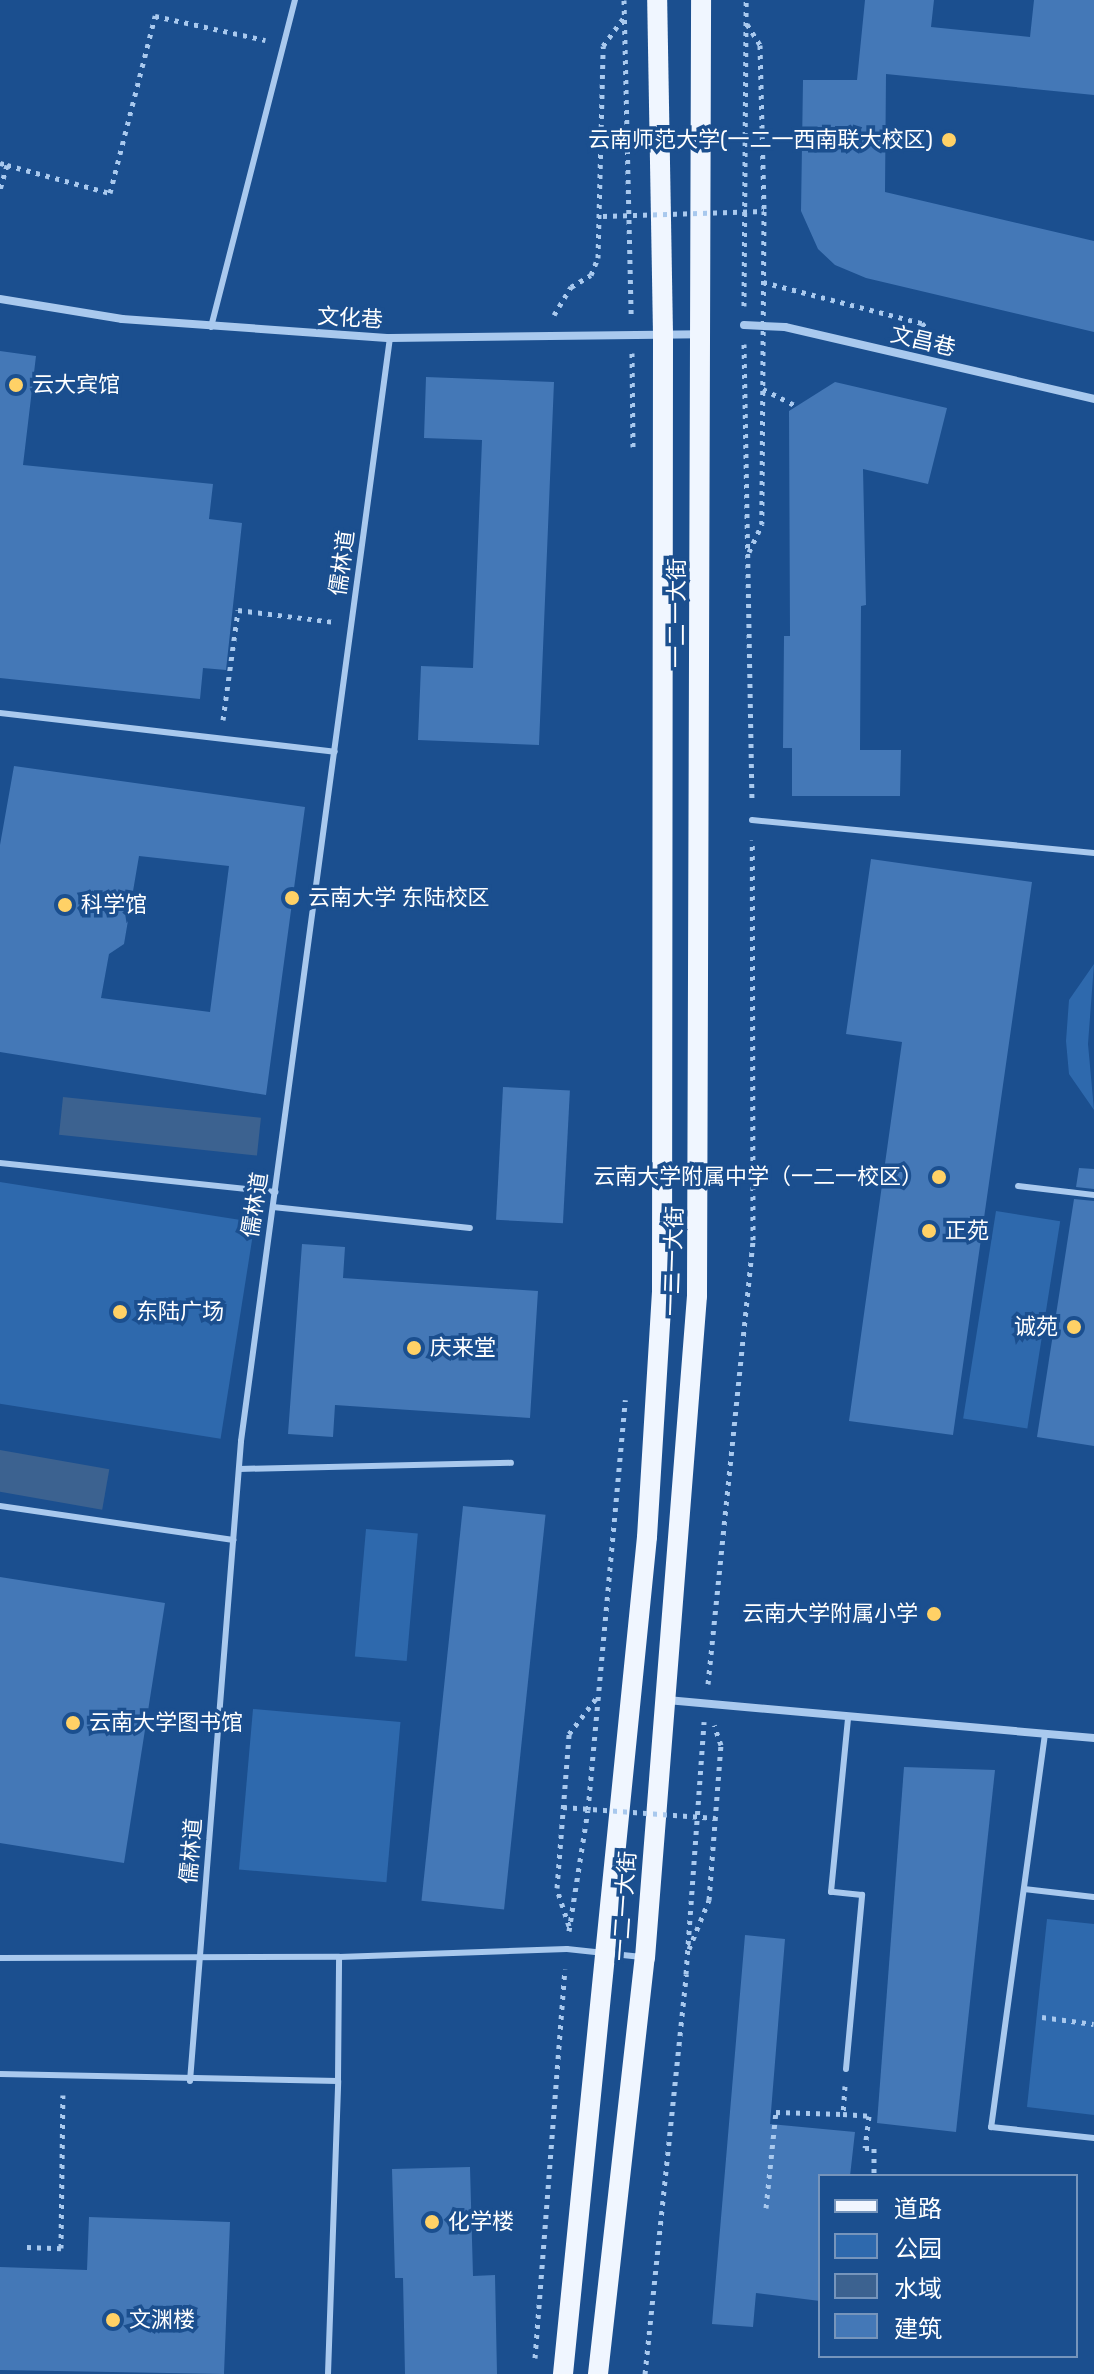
<!DOCTYPE html>
<meta charset="utf-8">
<style>
body{margin:0}
#map{position:relative;width:1094px;height:2374px;overflow:hidden;background:#1b4f8f;font-family:Rubik,"Noto Sans SC",sans-serif}
div>[style]{position:absolute}
.green>*{inset:0;background:#2e69ad;transform-origin:0 0}
.water>*{inset:0;background:#3c6290;transform-origin:0 0}
.building>*{inset:0;background:#4478b7;transform-origin:0 0}
.path>*{height:5px;margin-top:-2.5px;transform-origin:0;background:repeating-linear-gradient(90deg,#a9c9ee 0 4px,transparent 0 10px)}
.service>*{height:6px;margin:-3px;padding:0 3px;transform-origin:3px;border-radius:3px;background:#a9c9ee}
.minor>*{height:8px;margin:-4px;padding:0 4px;transform-origin:4px;border-radius:4px;background:#a9c9ee}
.primary>*{height:20px;margin:-10px;padding:0 10px;transform-origin:10px;border-radius:10px;background:#f0f6ff}
.path-bridge>*{height:5px;margin-top:-2.5px;transform-origin:0;background:repeating-linear-gradient(90deg,#a9c9ee 0 4px,transparent 0 10px)}
.dots>*{width:22px;height:22px;translate:-50% -50%;box-sizing:border-box;border:4px solid #1b4f8f;border-radius:50%}
span{translate:-50% -50%;white-space:nowrap;text-align:center;line-height:1.15;-webkit-text-stroke:7px #1b4f8f;paint-order:stroke}
.poi-label{font-size:22px;color:#fff}
.right{translate:-100% -50%;text-align:right}
.left{translate:0 -50%;text-align:left}
.street-label{font-size:22px;color:#fff}
.legend{position:absolute;left:818px;top:2174px;width:260px;height:184px;box-sizing:border-box;background:#1b4f8f;border:2px solid #7695bc;margin:0;padding:10px 14px;list-style:none;font-size:24px;color:#fff}
.legend li{display:flex;align-items:center;gap:16px;height:40px}
.legend b{width:40px;border:2px solid #7695bc}
</style>
<div id="map">
<div class="green">
<i style="clip-path:polygon(1094px 964px,1088px 1044px,1094px 1110px,1069px 1074px,1066px 1041px,1069px 1000px)"></i>
<i style="left:0;top:1182px;width:258px;height:219px;rotate:9deg"></i>
<i style="left:996px;top:1211px;width:65px;height:210px;rotate:9deg"></i>
<i style="left:366px;top:1529px;width:52px;height:128px;rotate:5deg"></i>
<i style="left:253px;top:1709px;width:148px;height:161px;rotate:5deg"></i>
<i style="clip-path:polygon(1047px 1919px,1094px 1924px,1094px 2115px,1027px 2107px)"></i>
</div>
<div class="water">
<i style="left:63px;top:1097px;width:199px;height:38px;rotate:6deg"></i>
<i style="left:0;top:1450px;width:111px;height:41px;rotate:10deg"></i>
</div>
<div class="building">
<i style="clip-path:polygon(865px 0,934px 0,931px 27px,1030px 37px,1034px 0,1094px 0,1094px 95px,886px 74px,885px 192px,1094px 241px,1094px 332px,866px 278px,835px 265px,818px 249px,801px 211px,803px 80px,857px 80px)"></i>
<i style="clip-path:polygon(0 351px,36px 356px,23px 465px,213px 484px,209px 519px,242px 523px,226px 670px,203px 668px,200px 699px,0 678px)"></i>
<i style="clip-path:polygon(426px 377px,554px 382px,539px 745px,418px 740px,421px 666px,473px 668px,482px 440px,424px 438px)"></i>
<i style="clip-path:polygon(835px 382px,947px 408px,928px 484px,863px 469px,866px 605px,861px 606px,860px 750px,901px 750px,900px 796px,792px 796px,792px 748px,783px 748px,784px 636px,790px 636px,789px 411px)"></i>
<i style="clip-path:polygon(evenodd,14px 766px,305px 807px,266px 1095px,0 1052px,0 845px,14px 766px,139px 856px,229px 866px,210px 1012px,101px 998px,109px 954px,124px 944px,139px 856px)"></i>
<i style="clip-path:polygon(871px 859px,1032px 882px,953px 1435px,849px 1421px,902px 1042px,846px 1034px)"></i>
<i style="left:503px;top:1087px;width:67px;height:133px;rotate:3deg"></i>
<i style="clip-path:polygon(1079px 1168px,1094px 1169px,1094px 1189px,1076px 1187px)"></i>
<i style="clip-path:polygon(1074px 1199px,1094px 1201px,1094px 1446px,1037px 1437px)"></i>
<i style="clip-path:polygon(302px 1244px,345px 1247px,343px 1278px,538px 1291px,530px 1418px,335px 1405px,333px 1437px,288px 1434px)"></i>
<i style="left:463px;top:1506px;width:83px;height:397px;rotate:6deg"></i>
<i style="clip-path:polygon(0 1577px,165px 1603px,124px 1863px,0 1843px)"></i>
<i style="clip-path:polygon(904px 1767px,995px 1770px,956px 2132px,877px 2123px)"></i>
<i style="clip-path:polygon(745px 1935px,785px 1939px,770px 2124px,855px 2132px,850px 2176px,820px 2176px,820px 2301px,756px 2293px,753px 2327px,712px 2324px)"></i>
<i style="clip-path:polygon(470px 2167px,473px 2276px,495px 2275px,497px 2374px,405px 2374px,403px 2278px,395px 2278px,392px 2169px)"></i>
<i style="clip-path:polygon(89px 2217px,230px 2222px,224px 2374px,0 2370px,0 2267px,87px 2270px)"></i>
</div>
<div class="path">
<i style="left:624px;top:0;width:315px;rotate:88.7deg"></i>
<i style="left:747px;top:24px;width:25px;rotate:58deg"></i>
<i style="left:760px;top:45px;width:166px;rotate:88.6deg"></i>
<i style="left:0;top:163px;width:7px;rotate:16deg"></i>
<i style="left:7px;top:165px;width:26px;rotate:106deg"></i>
<i style="left:7px;top:165px;width:107px;rotate:15.2deg"></i>
<i style="left:110px;top:193px;width:183px;rotate:-75.7deg"></i>
<i style="left:155px;top:16px;width:113px;rotate:12.3deg"></i>
<i style="left:763px;top:282px;width:164px;rotate:14.5deg"></i>
<i style="left:922px;top:323px;width:23px;rotate:52deg"></i>
<i style="left:744px;top:306px;width:306px;rotate:-89.6deg"></i>
<i style="left:554px;top:315px;width:33px;rotate:-59deg"></i>
<i style="left:571px;top:287px;width:23px;rotate:-31deg"></i>
<i style="left:591px;top:275px;width:18px;rotate:-68deg"></i>
<i style="left:598px;top:258px;width:212px;rotate:-88.6deg"></i>
<i style="left:603px;top:46px;width:36px;rotate:-54deg"></i>
<i style="left:744px;top:344px;width:458px;rotate:89deg"></i>
<i style="left:632px;top:353px;width:94px;rotate:89.4deg"></i>
<i style="left:763px;top:389px;width:38px;rotate:27deg"></i>
<i style="left:749px;top:552px;width:31px;rotate:-65deg"></i>
<i style="left:223px;top:720px;width:111px;rotate:-82.2deg"></i>
<i style="left:238px;top:610px;width:98px;rotate:7.1deg"></i>
<i style="left:708px;top:1684px;width:446px;rotate:-84.2deg"></i>
<i style="left:753px;top:1240px;width:400px;rotate:-90.1deg"></i>
<i style="left:569px;top:1926px;width:40px;rotate:-108deg"></i>
<i style="left:557px;top:1888px;width:154px;rotate:-85.5deg"></i>
<i style="left:569px;top:1734px;width:48px;rotate:-52.7deg"></i>
<i style="left:569px;top:1931px;width:122px;rotate:-81.1deg"></i>
<i style="left:588px;top:1810px;width:412px;rotate:-84.8deg"></i>
<i style="left:689px;top:1949px;width:53px;rotate:-67.8deg"></i>
<i style="left:709px;top:1900px;width:155px;rotate:-85.6deg"></i>
<i style="left:721px;top:1745px;width:21px;rotate:-109deg"></i>
<i style="left:1042px;top:2017px;width:52px;rotate:7.7deg"></i>
<i style="left:845px;top:2086px;width:28px;rotate:94deg"></i>
<i style="left:843px;top:2114px;width:26px;rotate:4deg"></i>
<i style="left:869px;top:2116px;width:32px;rotate:97deg"></i>
<i style="left:865px;top:2148px;width:9px"></i>
<i style="left:874px;top:2148px;width:28px;rotate:90deg"></i>
<i style="left:874px;top:2176px;width:10px"></i>
<i style="left:899px;top:2176px;width:6px"></i>
<i style="left:766px;top:2208px;width:97px;rotate:-84.1deg"></i>
<i style="left:776px;top:2112px;width:67px;rotate:1.7deg"></i>
<i style="left:27px;top:2247px;width:34px;rotate:2deg"></i>
<i style="left:61px;top:2248px;width:153px;rotate:-89.3deg"></i>
<i style="left:535px;top:2358px;width:390px;rotate:-85.6deg"></i>
<i style="left:645px;top:2374px;width:402px;rotate:-84.1deg"></i>
<i style="left:686px;top:1974px;width:253px;rotate:-85.9deg"></i>
</div>
<div class="service">
<i style="left:211px;top:327px;width:338px;rotate:-75.6deg"></i>
<i style="left:0;top:713px;width:337px;rotate:6.6deg"></i>
<i style="left:752px;top:820px;width:344px;rotate:5.5deg"></i>
<i style="left:0;top:1163px;width:277px;rotate:6deg"></i>
<i style="left:1018px;top:1186px;width:77px;rotate:6.8deg"></i>
<i style="left:273px;top:1207px;width:198px;rotate:6.1deg"></i>
<i style="left:239px;top:1469px;width:272px;rotate:-1.3deg"></i>
<i style="left:0;top:1506px;width:236px;rotate:8.3deg"></i>
<i style="left:1045px;top:1734px;width:397px;rotate:97.8deg"></i>
<i style="left:991px;top:2127px;width:104px;rotate:6.1deg"></i>
<i style="left:1024px;top:1889px;width:70px;rotate:6.5deg"></i>
<i style="left:0;top:1958px;width:339px;rotate:-0.2deg"></i>
<i style="left:339px;top:1957px;width:228px;rotate:-2deg"></i>
<i style="left:567px;top:1949px;width:75px;rotate:6.1deg"></i>
<i style="left:846px;top:2069px;width:175px;rotate:-84.7deg"></i>
<i style="left:862px;top:1895px;width:31px;rotate:-174deg"></i>
<i style="left:831px;top:1892px;width:175px;rotate:-84.4deg"></i>
<i style="left:0;top:2074px;width:338px;rotate:1.2deg"></i>
<i style="left:338px;top:2081px;width:124px;rotate:-89.5deg"></i>
<i style="left:190px;top:2081px;width:642px;rotate:-85.44deg"></i>
<i style="left:241px;top:1441px;width:1113px;rotate:-82.31deg"></i>
<i style="left:328px;top:2374px;width:293px;rotate:-88deg"></i>
</div>
<div class="minor">
<i style="left:0;top:299px;width:124px;rotate:9.3deg"></i>
<i style="left:122px;top:319px;width:269px;rotate:4.1deg"></i>
<i style="left:390px;top:338px;width:310px;rotate:-0.7deg"></i>
<i style="left:744px;top:325px;width:41px;rotate:2.8deg"></i>
<i style="left:785px;top:327px;width:317px;rotate:13.1deg"></i>
<i style="left:667px;top:1700px;width:429px;rotate:5.1deg"></i>
</div>
<div class="primary">
<i style="left:563px;top:2374px;width:841px;rotate:-84.27deg"></i>
<i style="left:647px;top:1537px;width:246px;rotate:-86.5deg"></i>
<i style="left:662px;top:1291px;width:957px;rotate:-89.94deg"></i>
<i style="left:663px;top:334px;width:334px;rotate:-91deg"></i>
<i style="left:598px;top:2374px;width:419px;rotate:-83.6deg"></i>
<i style="left:645px;top:1958px;width:664px;rotate:-85.51deg"></i>
<i style="left:697px;top:1296px;width:1296px;rotate:-89.82deg"></i>
</div>
<div class="path-bridge">
<i style="left:603px;top:216px;width:161px;rotate:-1.8deg"></i>
<i style="left:764px;top:211px;width:313px;rotate:90.4deg"></i>
<i style="left:563px;top:1807px;width:153px;rotate:4.1deg"></i>
</div>
<div class="dots">
<i style="left:949px;top:140px;background:#ffd166"></i>
<i style="left:16px;top:385px;background:#ffd166"></i>
<i style="left:292px;top:898px;background:#ffd166"></i>
<i style="left:65px;top:905px;background:#ffd166"></i>
<i style="left:939px;top:1177px;background:#ffd166"></i>
<i style="left:929px;top:1231px;background:#ffd166"></i>
<i style="left:120px;top:1312px;background:#ffd166"></i>
<i style="left:1074px;top:1327px;background:#ffd166"></i>
<i style="left:414px;top:1348px;background:#ffd166"></i>
<i style="left:934px;top:1614px;background:#ffd166"></i>
<i style="left:73px;top:1723px;background:#ffd166"></i>
<i style="left:432px;top:2222px;background:#ffd166"></i>
<i style="left:113px;top:2320px;background:#ffd166"></i>
</div>
<div class="poi-label">
<span class="right" style="left:933px;top:140px">云南师范大学(一二一西南联大校区)</span>
<span class="left" style="left:32px;top:385px">云大宾馆</span>
<span class="left" style="left:308px;top:898px">云南大学 东陆校区</span>
<span class="left" style="left:81px;top:905px">科学馆</span>
<span class="right" style="left:923px;top:1177px">云南大学附属中学（一二一校区）</span>
<span class="left" style="left:945px;top:1231px">正苑</span>
<span class="left" style="left:136px;top:1312px">东陆广场</span>
<span class="right" style="left:1058px;top:1327px">诚苑</span>
<span class="left" style="left:430px;top:1348px">庆来堂</span>
<span class="right" style="left:918px;top:1614px">云南大学附属小学</span>
<span class="left" style="left:89px;top:1723px">云南大学图书馆</span>
<span class="left" style="left:448px;top:2222px">化学楼</span>
<span class="left" style="left:129px;top:2320px">文渊楼</span>
</div>
<div class="street-label">
<span style="left:350px;top:318px;rotate:3deg">文化巷</span>
<span style="left:923px;top:341px;rotate:13deg">文昌巷</span>
<span style="left:342px;top:563px;rotate:-82deg">儒林道</span>
<span style="left:677px;top:613px;rotate:-90deg">一二一大街</span>
<span style="left:255px;top:1205px;rotate:-81deg">儒林道</span>
<span style="left:673px;top:1261px;rotate:-88deg">一二一大街</span>
<span style="left:191px;top:1851px;rotate:-85deg">儒林道</span>
<span style="left:624px;top:1906px;rotate:-86deg">一二一大街</span>
</div>
<ul class="legend">
<li><b style="height:10px;background:#f0f6ff"></b>道路</li>
<li><b style="height:22px;background:#2e69ad"></b>公园</li>
<li><b style="height:22px;background:#3c6290"></b>水域</li>
<li><b style="height:22px;background:#4478b7"></b>建筑</li>
</ul>
</div>
